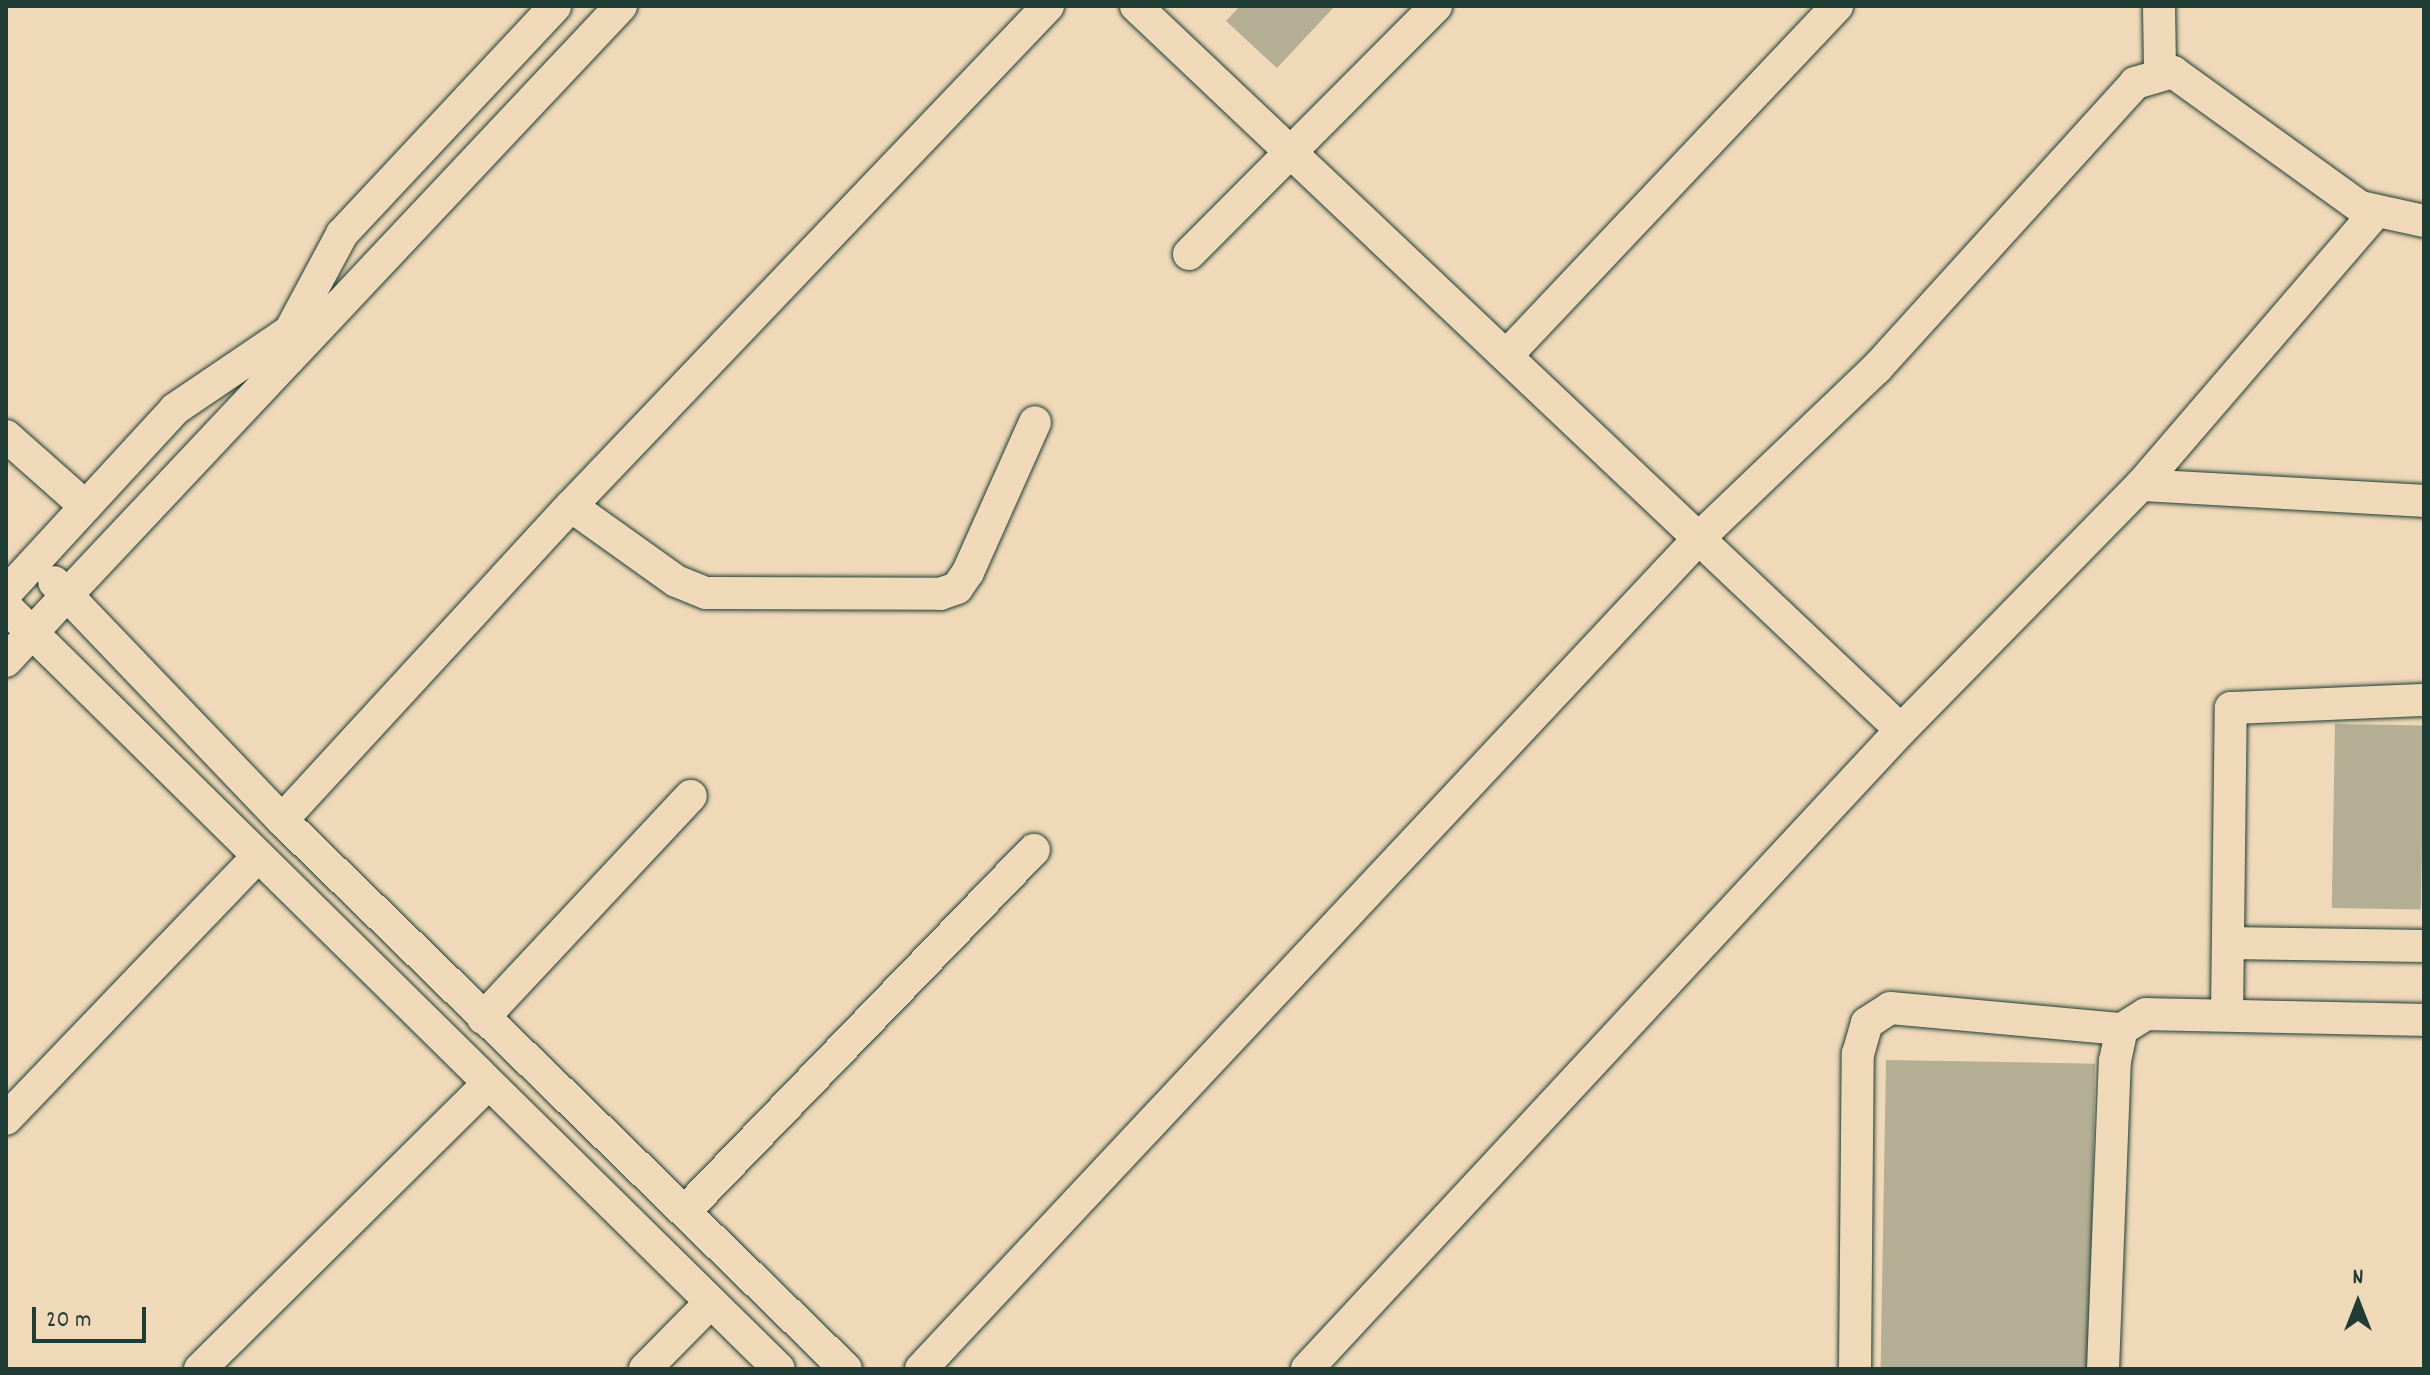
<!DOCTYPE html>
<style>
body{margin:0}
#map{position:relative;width:2430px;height:1375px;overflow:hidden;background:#efd9b8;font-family:Dekko,sans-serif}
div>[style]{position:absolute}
.building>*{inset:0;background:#b4ae94;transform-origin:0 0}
.roads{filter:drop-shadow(0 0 2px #1f3d34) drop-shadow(0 0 2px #1f3d34)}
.minor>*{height:32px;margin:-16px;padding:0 16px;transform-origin:16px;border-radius:16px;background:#efd9b8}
span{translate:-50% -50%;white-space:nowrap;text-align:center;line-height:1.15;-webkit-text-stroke:6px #efd9b8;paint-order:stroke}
.frame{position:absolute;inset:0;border:8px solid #1f3d34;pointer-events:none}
.north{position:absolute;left:2318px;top:1263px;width:80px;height:80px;-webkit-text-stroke:6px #efd9b8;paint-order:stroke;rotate:0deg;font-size:22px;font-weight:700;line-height:32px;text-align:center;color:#1f3d34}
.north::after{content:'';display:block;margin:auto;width:28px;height:36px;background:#1f3d34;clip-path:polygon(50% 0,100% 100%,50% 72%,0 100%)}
.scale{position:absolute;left:32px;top:1307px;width:114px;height:36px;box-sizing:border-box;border:4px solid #1f3d34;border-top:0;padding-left:10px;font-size:24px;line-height:28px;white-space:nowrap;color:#1f3d34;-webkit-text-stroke:6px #efd9b8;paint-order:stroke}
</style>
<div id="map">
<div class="building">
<i style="clip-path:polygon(1240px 6px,1335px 6px,1277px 68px,1226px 21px)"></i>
<i style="left:2335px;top:724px;width:89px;height:184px;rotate:1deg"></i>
<i style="left:1886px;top:1060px;width:209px;height:309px;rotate:1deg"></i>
</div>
<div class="roads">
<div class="minor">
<i style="left:621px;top:6px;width:809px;rotate:133.25deg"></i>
<i style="left:67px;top:595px;width:311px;rotate:46.3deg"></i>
<i style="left:282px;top:820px;width:787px;rotate:44.23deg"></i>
<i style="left:1136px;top:6px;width:1053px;rotate:43.42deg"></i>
<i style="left:2159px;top:6px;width:65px;rotate:89.1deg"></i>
<i style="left:1189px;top:254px;width:350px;rotate:-45.1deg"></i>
<i style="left:1508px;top:354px;width:479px;rotate:-46.6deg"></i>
<i style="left:6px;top:436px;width:106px;rotate:41.5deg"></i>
<i style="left:2141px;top:485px;width:283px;rotate:3.2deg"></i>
<i style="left:571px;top:506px;width:691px;rotate:-46.35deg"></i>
<i style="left:6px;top:593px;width:250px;rotate:-47.4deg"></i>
<i style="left:175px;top:409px;width:139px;rotate:-34.1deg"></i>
<i style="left:290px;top:331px;width:110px;rotate:-61.8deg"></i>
<i style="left:342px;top:234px;width:312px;rotate:-46.9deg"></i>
<i style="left:6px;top:607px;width:1085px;rotate:44.59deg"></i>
<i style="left:6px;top:661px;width:90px;rotate:-47.3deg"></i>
<i style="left:67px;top:595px;width:18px;rotate:-135deg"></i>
<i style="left:282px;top:820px;width:427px;rotate:-47.4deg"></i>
<i style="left:571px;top:506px;width:129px;rotate:35.5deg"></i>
<i style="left:676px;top:581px;width:32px;rotate:22deg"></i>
<i style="left:706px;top:593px;width:234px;rotate:0.2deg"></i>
<i style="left:940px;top:594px;width:18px;rotate:-19deg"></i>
<i style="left:957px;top:588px;width:19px;rotate:-55deg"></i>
<i style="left:968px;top:572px;width:164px;rotate:-65.9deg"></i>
<i style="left:2228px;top:943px;width:196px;rotate:0.9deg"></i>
<i style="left:2227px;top:1015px;width:307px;rotate:-89.3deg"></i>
<i style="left:2231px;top:708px;width:193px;rotate:-2.4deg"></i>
<i style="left:483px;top:1018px;width:304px;rotate:-46.9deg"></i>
<i style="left:6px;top:1119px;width:360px;rotate:-46.2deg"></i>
<i style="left:688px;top:1208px;width:498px;rotate:-46deg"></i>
<i style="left:200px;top:1369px;width:402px;rotate:-44.7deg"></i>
<i style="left:645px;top:1369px;width:91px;rotate:-45.4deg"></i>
<i style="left:921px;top:1369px;width:1140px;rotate:-46.88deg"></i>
<i style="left:1700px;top:537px;width:245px;rotate:-43.7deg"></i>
<i style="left:1877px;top:368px;width:384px;rotate:-47.8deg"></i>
<i style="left:2135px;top:83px;width:40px;rotate:-16deg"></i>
<i style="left:2173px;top:72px;width:231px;rotate:35.8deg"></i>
<i style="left:2360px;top:207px;width:66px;rotate:12.3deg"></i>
<i style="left:1307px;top:1369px;width:872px;rotate:-47.09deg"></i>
<i style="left:1901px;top:730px;width:343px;rotate:-45.6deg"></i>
<i style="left:2141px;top:485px;width:359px;rotate:-49.3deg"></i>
<i style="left:1855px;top:1369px;width:315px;rotate:-89.5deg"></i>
<i style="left:1858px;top:1054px;width:32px;rotate:-74deg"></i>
<i style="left:1867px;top:1023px;width:27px;rotate:-33deg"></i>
<i style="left:1890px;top:1008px;width:233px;rotate:5.2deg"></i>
<i style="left:2103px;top:1369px;width:308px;rotate:-87.8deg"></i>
<i style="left:2115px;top:1061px;width:33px;rotate:-78deg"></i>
<i style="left:2122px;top:1029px;width:28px;rotate:-32deg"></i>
<i style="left:2146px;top:1014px;width:278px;rotate:1.2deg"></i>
</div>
</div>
<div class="frame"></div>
<div class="north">N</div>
<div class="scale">20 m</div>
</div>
